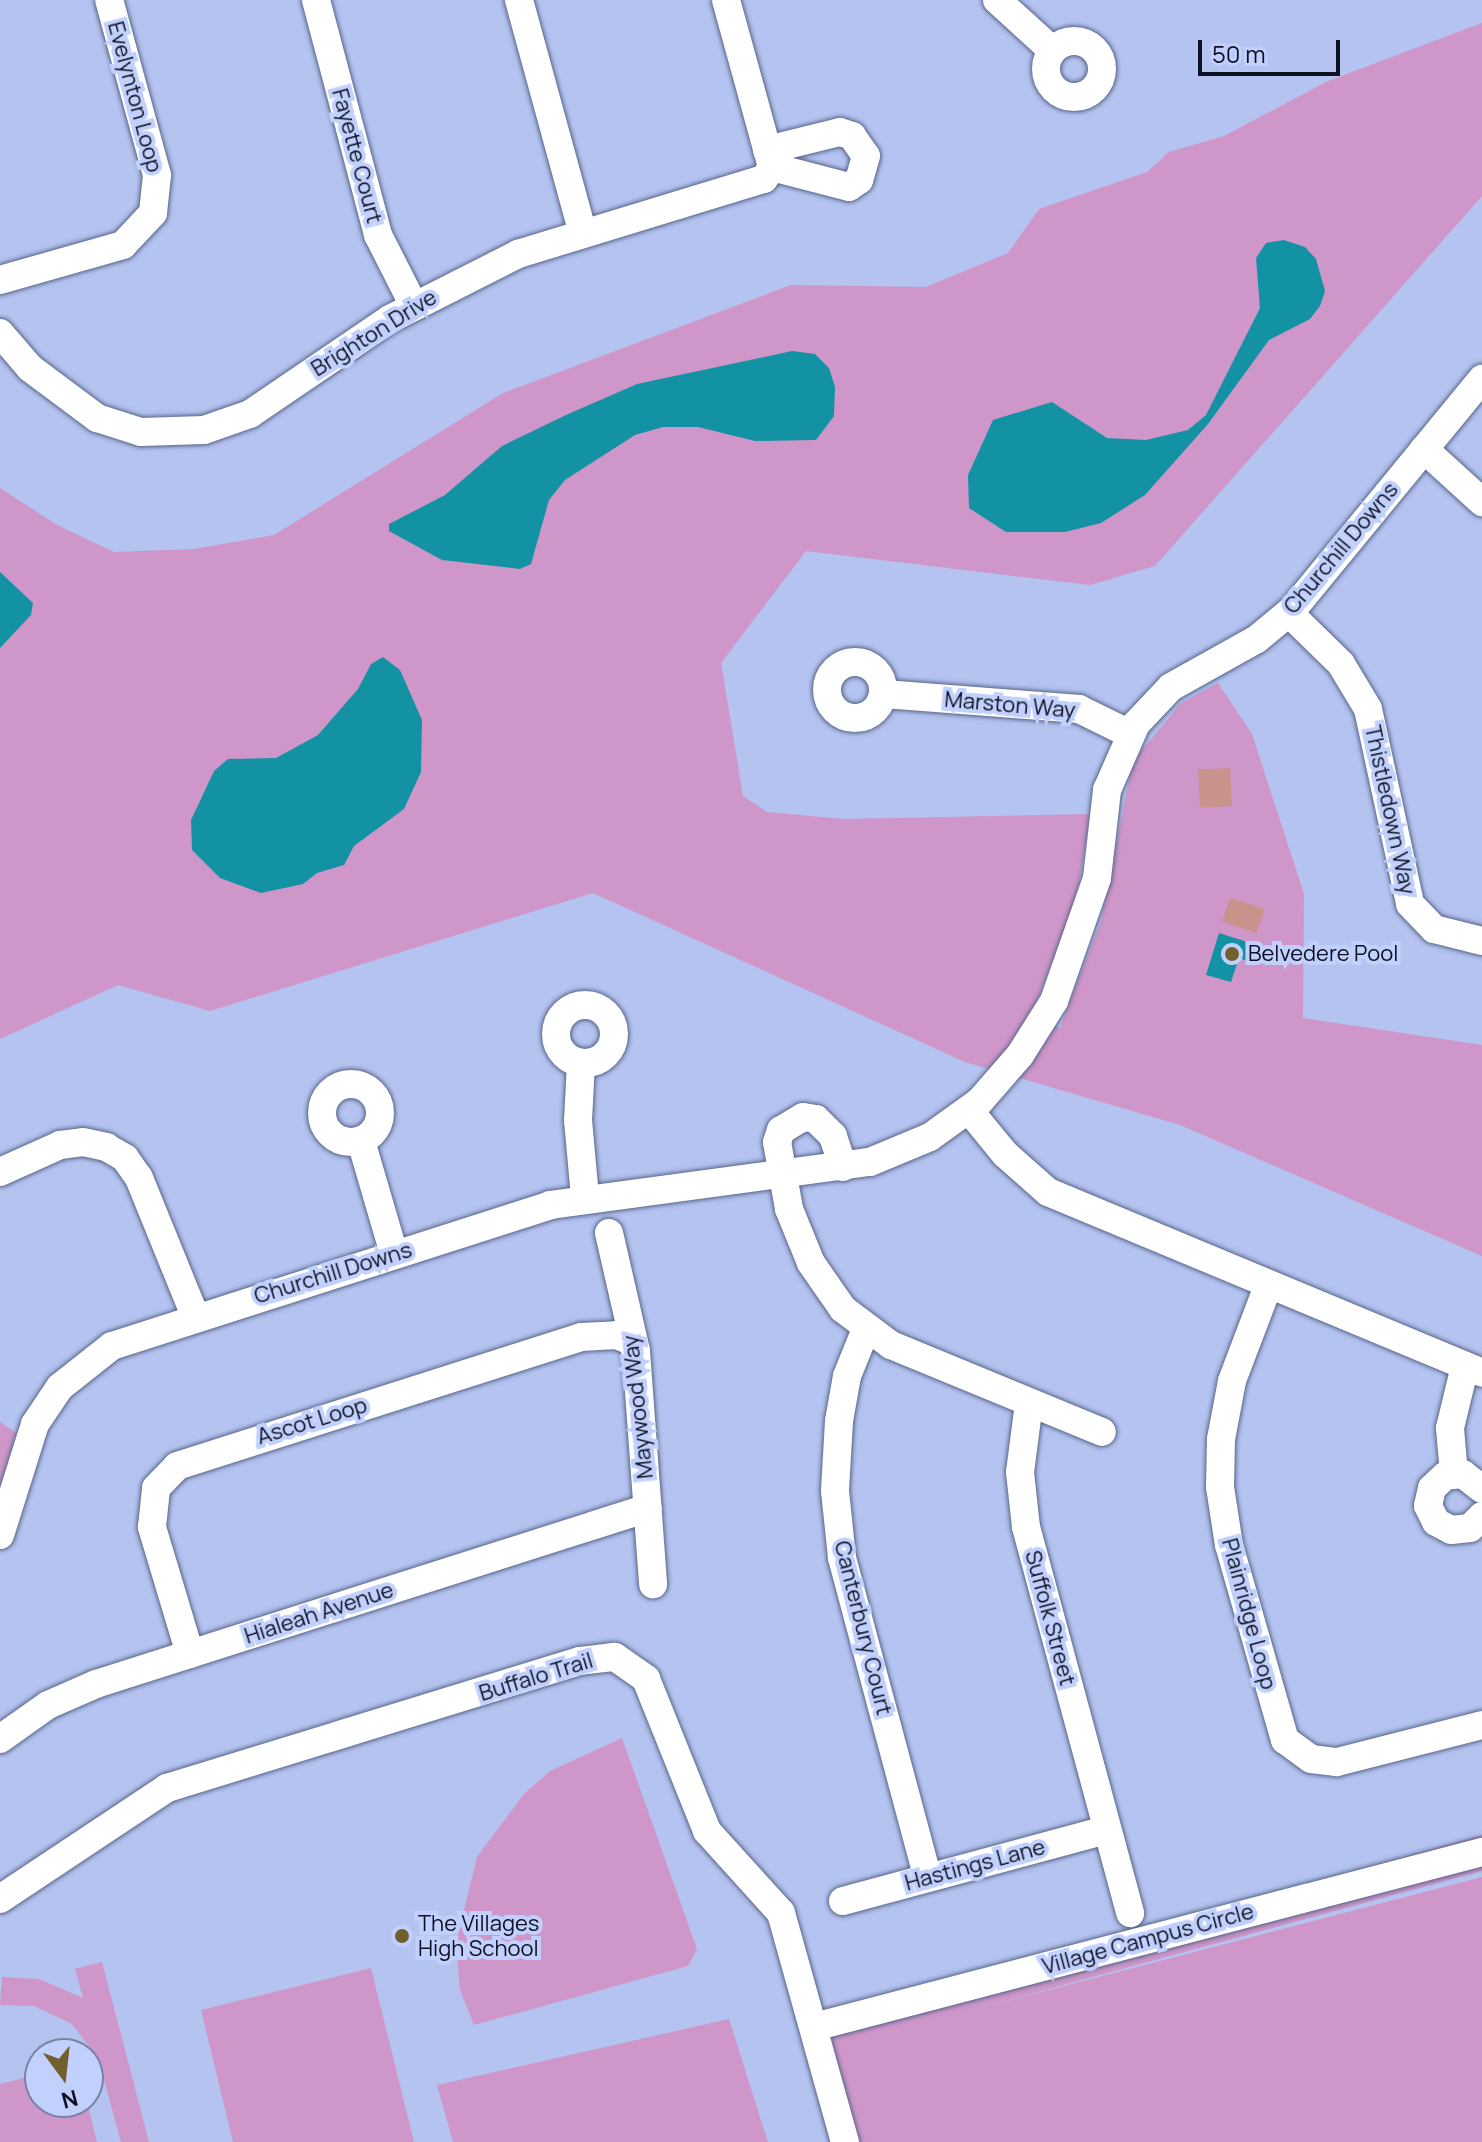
<!DOCTYPE html>
<style>
body{margin:0}
#map{position:relative;width:1482px;height:2142px;overflow:hidden;background:#b4c3ef;font-family:Manrope,sans-serif}
div>[style]{position:absolute}
.green>*{inset:0;background:#cf96c9}
.water>*{inset:0;background:#1392a4}
.building>*{inset:0;background:#c7938a;transform-origin:0 0}
.roads{filter:drop-shadow(0 0 2px #58658b) drop-shadow(0 0 2px #58658b)}
.minor>*{height:28px;margin:-14px;padding:0 14px;transform-origin:14px;border-radius:14px;background:#fff}
.minor>.ring{margin:-14px;padding:0;box-sizing:content-box;background:none;border:28px solid #fff;border-radius:50%}
.dots>*{width:22px;height:22px;translate:-50% -50%;box-sizing:border-box;border:4px solid #c1d0fc;border-radius:50%}
span{translate:-50% -50%;white-space:nowrap;text-align:center;line-height:1.15;-webkit-text-stroke:8px #c1d0fc;paint-order:stroke}
.street-label{font-size:22px;color:#0d1121}
.poi-label{font-size:22px;color:#0d1121}
.left{translate:0 -50%;text-align:left}
.north{position:absolute;left:24px;top:2038px;width:80px;height:80px;box-sizing:border-box;background:#c1d0fc;border:2px solid #7984a4;border-radius:50%;rotate:165deg;font-size:22px;font-weight:700;line-height:32px;text-align:center;color:#0d1121}
.north::after{content:'';display:block;margin:auto;width:28px;height:36px;background:#715f2d;clip-path:polygon(50% 0,100% 100%,50% 72%,0 100%)}
.scale{position:absolute;left:1198px;top:40px;width:142px;height:36px;box-sizing:border-box;border:4px solid #0d1121;border-top:0;padding-left:10px;font-size:24px;line-height:28px;white-space:nowrap;color:#0d1121;-webkit-text-stroke:6px #c1d0fc;paint-order:stroke}
</style>
<div id="map">
<div class="green">
<i style="clip-path:polygon(1482px 23px,1482px 196px,1155px 566px,1090px 585px,806px 551px,721px 663px,743px 796px,767px 812px,844px 819px,1090px 814px,1076px 901px,1031px 1016px,1060px 1028px,1101px 921px,1133px 761px,1181px 703px,1218px 683px,1252px 734px,1304px 894px,1303px 1018px,1482px 1045px,1482px 1256px,1180px 1125px,965px 1062px,593px 893px,210px 1011px,118px 985px,0 1039px,0 488px,57px 525px,114px 552px,194px 549px,274px 535px,503px 393px,791px 285px,926px 287px,1008px 253px,1039px 209px,1147px 172px,1169px 152px,1224px 136px,1328px 81px)"></i>
<i style="clip-path:polygon(0 1422px,16px 1433px,0 1488px)"></i>
<i style="clip-path:polygon(622px 1738px,697px 1949px,688px 1966px,474px 2025px,460px 1990px,456px 1943px,477px 1857px,524px 1794px,550px 1771px)"></i>
<i style="clip-path:polygon(1482px 1835px,1482px 1871px,972px 2010px,1482px 1877px,1482px 2142px,854px 2142px,824px 2020px)"></i>
<i style="clip-path:polygon(102px 1962px,149px 2142px,121px 2142px,98px 2058px,72px 2024px,34px 2006px,0 2005px,2px 1977px,39px 1979px,83px 1998px,75px 1969px)"></i>
<i style="clip-path:polygon(371px 1968px,414px 2142px,233px 2142px,201px 2010px)"></i>
<i style="clip-path:polygon(729px 2019px,768px 2142px,453px 2142px,437px 2085px)"></i>
<i style="clip-path:polygon(40px 2074px,40px 2102px,87px 2102px,97px 2142px,0 2142px,0 2084px)"></i>
</div>
<div class="water">
<i style="clip-path:polygon(1284px 240px,1305px 247px,1316px 259px,1325px 291px,1320px 306px,1310px 319px,1269px 340px,1208px 424px,1145px 495px,1101px 523px,1065px 532px,1006px 532px,969px 508px,968px 475px,993px 420px,1052px 402px,1107px 438px,1146px 440px,1188px 430px,1206px 415px,1260px 308px,1256px 258px,1266px 243px)"></i>
<i style="clip-path:polygon(792px 351px,815px 354px,829px 368px,835px 387px,834px 416px,816px 440px,755px 441px,698px 427px,663px 427px,635px 435px,565px 480px,549px 500px,531px 564px,520px 569px,442px 560px,389px 531px,389px 524px,445px 495px,502px 446px,566px 415px,637px 384px)"></i>
<i style="clip-path:polygon(0 572px,33px 603px,31px 615px,0 648px)"></i>
<i style="clip-path:polygon(383px 657px,400px 670px,422px 720px,421px 772px,404px 809px,354px 846px,344px 865px,317px 873px,303px 884px,261px 893px,220px 878px,192px 850px,191px 820px,214px 771px,228px 759px,276px 758px,318px 735px,358px 689px,371px 664px)"></i>
<i style="clip-path:polygon(1219px 933px,1254px 944px,1248px 961px,1239px 958px,1231px 982px,1206px 975px)"></i>
</div>
<div class="building">
<i style="left:1230px;top:768px;width:38px;height:32px;rotate:87deg"></i>
<i style="left:1230px;top:898px;width:36px;height:25px;rotate:18deg"></i>
</div>
<div class="roads">
<div class="minor">
<i style="left:316px;top:0;width:243px;rotate:75.2deg"></i>
<i style="left:378px;top:235px;width:80px;rotate:63.1deg"></i>
<i style="left:519px;top:0;width:239px;rotate:74.7deg"></i>
<i style="left:997px;top:0;width:74px;rotate:42.3deg"></i>
<i class="ring" style="left:1046px;top:41px;width:28px;height:28px"></i>
<i style="left:767px;top:150px;width:75px;rotate:-13.9deg"></i>
<i style="left:840px;top:132px;width:13px;rotate:18deg"></i>
<i style="left:852px;top:136px;width:24px;rotate:55deg"></i>
<i style="left:866px;top:156px;width:25px;rotate:106deg"></i>
<i style="left:859px;top:180px;width:12px;rotate:145deg"></i>
<i style="left:849px;top:187px;width:80px;rotate:-165.4deg"></i>
<i style="left:0;top:280px;width:128px;rotate:-15.9deg"></i>
<i style="left:123px;top:245px;width:44px;rotate:-46.8deg"></i>
<i style="left:153px;top:213px;width:38px;rotate:-84deg"></i>
<i style="left:157px;top:175px;width:181px;rotate:-105.3deg"></i>
<i style="left:0;top:333px;width:46px;rotate:49.4deg"></i>
<i style="left:30px;top:368px;width:84px;rotate:36.7deg"></i>
<i style="left:97px;top:418px;width:46px;rotate:17.7deg"></i>
<i style="left:141px;top:432px;width:63px;rotate:-1.8deg"></i>
<i style="left:204px;top:430px;width:49px;rotate:-19.2deg"></i>
<i style="left:250px;top:414px;width:169px;rotate:-34.2deg"></i>
<i style="left:390px;top:319px;width:144px;rotate:-26.9deg"></i>
<i style="left:518px;top:254px;width:257px;rotate:-17deg"></i>
<i style="left:764px;top:179px;width:14px;rotate:-56deg"></i>
<i style="left:772px;top:167px;width:173px;rotate:-105.4deg"></i>
<i style="left:1424px;top:449px;width:79px;rotate:42.4deg"></i>
<i style="left:1289px;top:613px;width:73px;rotate:44.4deg"></i>
<i style="left:1341px;top:664px;width:52px;rotate:59deg"></i>
<i style="left:1368px;top:709px;width:199px;rotate:77.8deg"></i>
<i style="left:1410px;top:904px;width:35px;rotate:46deg"></i>
<i style="left:1434px;top:929px;width:49px;rotate:14deg"></i>
<i class="ring" style="left:827px;top:662px;width:28px;height:28px"></i>
<i style="left:884px;top:694px;width:196px;rotate:4.4deg"></i>
<i style="left:1079px;top:709px;width:57px;rotate:26.1deg"></i>
<i class="ring" style="left:556px;top:1005px;width:30px;height:30px"></i>
<i style="left:581px;top:1063px;width:57px;rotate:93deg"></i>
<i style="left:578px;top:1120px;width:77px;rotate:84.8deg"></i>
<i class="ring" style="left:322px;top:1084px;width:30px;height:30px"></i>
<i style="left:969px;top:1110px;width:57px;rotate:50.7deg"></i>
<i style="left:1005px;top:1154px;width:57px;rotate:41.5deg"></i>
<i style="left:1048px;top:1192px;width:470px;rotate:22.6deg"></i>
<i style="left:361px;top:1141px;width:118px;rotate:73.7deg"></i>
<i style="left:843px;top:1167px;width:33px;rotate:-108deg"></i>
<i style="left:833px;top:1136px;width:24px;rotate:-135deg"></i>
<i style="left:816px;top:1119px;width:13px;rotate:-171deg"></i>
<i style="left:803px;top:1117px;width:26px;rotate:149deg"></i>
<i style="left:781px;top:1130px;width:13px;rotate:108deg"></i>
<i style="left:777px;top:1142px;width:68px;rotate:79.8deg"></i>
<i style="left:789px;top:1209px;width:58px;rotate:67.8deg"></i>
<i style="left:811px;top:1263px;width:56px;rotate:55.2deg"></i>
<i style="left:843px;top:1309px;width:60px;rotate:36.9deg"></i>
<i style="left:891px;top:1345px;width:228px;rotate:22.4deg"></i>
<i style="left:0;top:1172px;width:66px;rotate:-24.2deg"></i>
<i style="left:60px;top:1145px;width:23px;rotate:-7deg"></i>
<i style="left:83px;top:1142px;width:24px;rotate:12deg"></i>
<i style="left:106px;top:1147px;width:22px;rotate:30deg"></i>
<i style="left:125px;top:1158px;width:24px;rotate:55deg"></i>
<i style="left:139px;top:1178px;width:149px;rotate:67.9deg"></i>
<i style="left:609px;top:1233px;width:121px;rotate:77.1deg"></i>
<i style="left:636px;top:1351px;width:234px;rotate:85.8deg"></i>
<i style="left:1268px;top:1286px;width:102px;rotate:110.8deg"></i>
<i style="left:1232px;top:1381px;width:59px;rotate:100.7deg"></i>
<i style="left:1221px;top:1439px;width:48px;rotate:91.2deg"></i>
<i style="left:1220px;top:1487px;width:59px;rotate:81.2deg"></i>
<i style="left:1229px;top:1545px;width:203px;rotate:74deg"></i>
<i style="left:1285px;top:1740px;width:32px;rotate:36deg"></i>
<i style="left:1311px;top:1759px;width:26px;rotate:7deg"></i>
<i style="left:1337px;top:1762px;width:150px;rotate:-14.3deg"></i>
<i style="left:866px;top:1329px;width:51px;rotate:112deg"></i>
<i style="left:847px;top:1376px;width:46px;rotate:100.1deg"></i>
<i style="left:839px;top:1421px;width:70px;rotate:93.3deg"></i>
<i style="left:835px;top:1491px;width:67px;rotate:84deg"></i>
<i style="left:842px;top:1558px;width:331px;rotate:75deg"></i>
<i style="left:1029px;top:1403px;width:70px;rotate:97.4deg"></i>
<i style="left:1020px;top:1472px;width:55px;rotate:83.8deg"></i>
<i style="left:1026px;top:1527px;width:400px;rotate:74.9deg"></i>
<i style="left:1454px;top:1474px;width:46px;rotate:-95deg"></i>
<i style="left:1450px;top:1428px;width:64px;rotate:-76.4deg"></i>
<i style="left:1482px;top:1489px;width:24px;rotate:-142deg"></i>
<i style="left:1463px;top:1474px;width:18px;rotate:174deg"></i>
<i style="left:1445px;top:1476px;width:18px;rotate:137deg"></i>
<i style="left:1432px;top:1488px;width:18px;rotate:103deg"></i>
<i style="left:1428px;top:1506px;width:18px;rotate:63deg"></i>
<i style="left:1436px;top:1522px;width:17px;rotate:28deg"></i>
<i style="left:1451px;top:1530px;width:19px;rotate:-6deg"></i>
<i style="left:1470px;top:1528px;width:17px;rotate:-45deg"></i>
<i style="left:0;top:1535px;width:116px;rotate:-72.5deg"></i>
<i style="left:35px;top:1424px;width:45px;rotate:-56deg"></i>
<i style="left:60px;top:1387px;width:66px;rotate:-38.3deg"></i>
<i style="left:112px;top:1346px;width:460px;rotate:-17.8deg"></i>
<i style="left:550px;top:1205px;width:323px;rotate:-7.7deg"></i>
<i style="left:870px;top:1162px;width:65px;rotate:-22.6deg"></i>
<i style="left:930px;top:1137px;width:62px;rotate:-35.8deg"></i>
<i style="left:980px;top:1101px;width:61px;rotate:-49deg"></i>
<i style="left:1020px;top:1055px;width:64px;rotate:-57.8deg"></i>
<i style="left:1054px;top:1001px;width:130px;rotate:-70.7deg"></i>
<i style="left:1097px;top:878px;width:89px;rotate:-83.5deg"></i>
<i style="left:1107px;top:790px;width:72px;rotate:-66.3deg"></i>
<i style="left:1136px;top:724px;width:51px;rotate:-46.6deg"></i>
<i style="left:1171px;top:687px;width:98px;rotate:-29.2deg"></i>
<i style="left:1257px;top:639px;width:47px;rotate:-39.8deg"></i>
<i style="left:1293px;top:609px;width:298px;rotate:-50.6deg"></i>
<i style="left:190px;top:1654px;width:133px;rotate:-106.7deg"></i>
<i style="left:152px;top:1527px;width:39px;rotate:-84deg"></i>
<i style="left:156px;top:1488px;width:30px;rotate:-46deg"></i>
<i style="left:177px;top:1466px;width:424px;rotate:-17.7deg"></i>
<i style="left:581px;top:1337px;width:36px;rotate:-3deg"></i>
<i style="left:617px;top:1335px;width:15px;rotate:23deg"></i>
<i style="left:631px;top:1341px;width:11px;rotate:63deg"></i>
<i style="left:0;top:1739px;width:59px;rotate:-35.3deg"></i>
<i style="left:48px;top:1705px;width:52px;rotate:-23.6deg"></i>
<i style="left:96px;top:1684px;width:579px;rotate:-17.68deg"></i>
<i style="left:0;top:1899px;width:201px;rotate:-33.6deg"></i>
<i style="left:167px;top:1788px;width:432px;rotate:-17.1deg"></i>
<i style="left:580px;top:1661px;width:35px;rotate:-7deg"></i>
<i style="left:615px;top:1657px;width:38px;rotate:35deg"></i>
<i style="left:646px;top:1679px;width:164px;rotate:68.1deg"></i>
<i style="left:707px;top:1831px;width:110px;rotate:47.9deg"></i>
<i style="left:781px;top:1913px;width:238px;rotate:74.4deg"></i>
<i style="left:843px;top:1901px;width:273px;rotate:-15.1deg"></i>
<i style="left:814px;top:2027px;width:691px;rotate:-14.68deg"></i>
</div>
</div>
<div class="dots">
<i style="left:1232px;top:954px;background:#715f2d"></i>
<i style="left:402px;top:1936px;background:#715f2d"></i>
</div>
<div class="street-label">
<span style="left:135px;top:97px;rotate:75deg">Evelynton Loop</span>
<span style="left:357px;top:156px;rotate:75deg">Fayette Court</span>
<span style="left:374px;top:333px;rotate:-32deg">Brighton Drive</span>
<span style="left:1341px;top:548px;rotate:-50deg">Churchill Downs</span>
<span style="left:1010px;top:705px;rotate:5deg">Marston Way</span>
<span style="left:1390px;top:810px;rotate:78deg">Thistledown Way</span>
<span style="left:333px;top:1273px;rotate:-17deg">Churchill Downs</span>
<span style="left:638px;top:1407px;rotate:-96deg">Maywood Way</span>
<span style="left:312px;top:1421px;rotate:-17deg">Ascot Loop</span>
<span style="left:319px;top:1613px;rotate:-18deg">Hialeah Avenue</span>
<span style="left:1249px;top:1614px;rotate:75deg">Plainridge Loop</span>
<span style="left:1050px;top:1618px;rotate:75deg">Suffolk Street</span>
<span style="left:863px;top:1628px;rotate:76deg">Canterbury Court</span>
<span style="left:536px;top:1677px;rotate:-17deg">Buffalo Trail</span>
<span style="left:975px;top:1865px;rotate:-15deg">Hastings Lane</span>
<span style="left:1148px;top:1939px;rotate:-15deg">Village Campus Circle</span>
</div>
<div class="poi-label">
<span class="left" style="left:1248px;top:954px">Belvedere Pool</span>
<span class="left" style="left:418px;top:1936px">The Villages<br>High School</span>
</div>
<div class="north">N</div>
<div class="scale">50 m</div>
</div>
